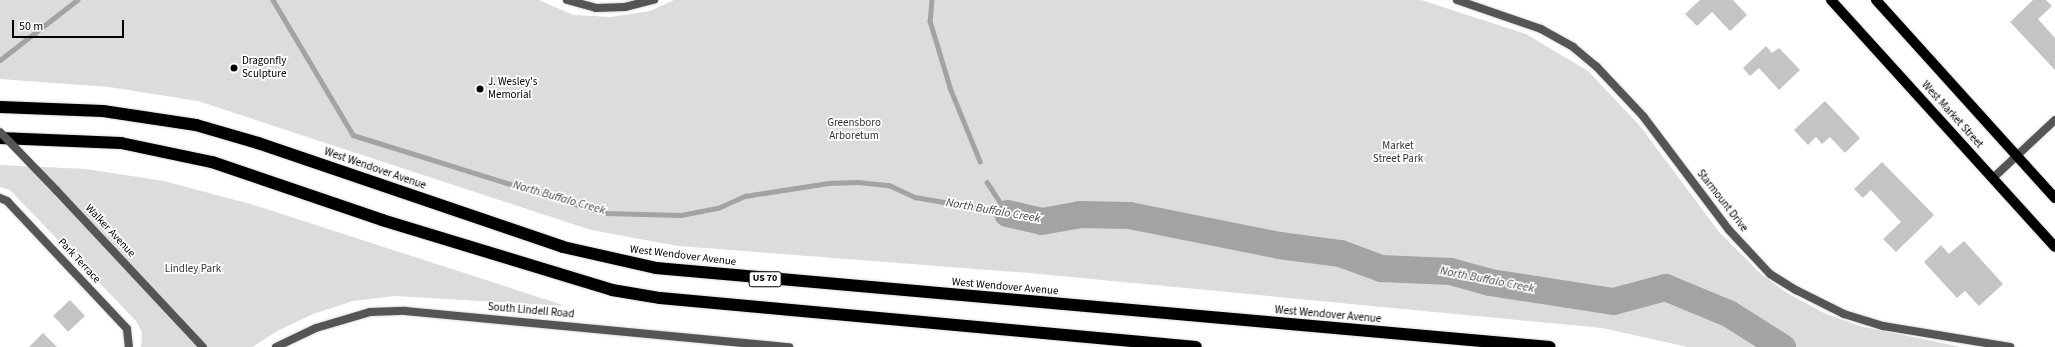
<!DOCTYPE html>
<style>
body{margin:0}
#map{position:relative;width:2055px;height:347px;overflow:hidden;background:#fff;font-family:"Source Sans 3",sans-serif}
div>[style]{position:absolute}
.green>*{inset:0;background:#dcdcdc}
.stream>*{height:4.5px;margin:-2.25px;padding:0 2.25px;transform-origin:2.25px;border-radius:2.25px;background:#a3a3a3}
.river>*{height:27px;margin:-13.5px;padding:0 13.5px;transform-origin:13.5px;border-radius:13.5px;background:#a3a3a3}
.building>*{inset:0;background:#c4c4c4;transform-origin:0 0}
.roads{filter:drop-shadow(0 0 1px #dbdbdb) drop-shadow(0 0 1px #dbdbdb)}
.minor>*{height:8px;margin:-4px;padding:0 4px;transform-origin:4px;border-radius:4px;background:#555}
.tertiary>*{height:8px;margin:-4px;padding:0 4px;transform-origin:4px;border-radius:4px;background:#555}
.primary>*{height:10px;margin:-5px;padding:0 5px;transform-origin:5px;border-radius:5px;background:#000}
.motorway>*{height:12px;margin:-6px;padding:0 6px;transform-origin:6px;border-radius:6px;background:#000}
.tertiary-bridge>*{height:8px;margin:-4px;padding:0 4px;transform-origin:4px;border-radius:4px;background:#555}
.dots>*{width:11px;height:11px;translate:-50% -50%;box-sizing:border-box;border:2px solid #fff;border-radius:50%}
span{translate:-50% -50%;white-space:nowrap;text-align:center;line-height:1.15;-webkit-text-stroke:3.5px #fff;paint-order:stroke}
.shield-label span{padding:1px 3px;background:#fff;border:1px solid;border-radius:3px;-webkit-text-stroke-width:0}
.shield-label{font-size:10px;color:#000;font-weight:700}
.poi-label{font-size:11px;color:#000}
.left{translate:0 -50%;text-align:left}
.street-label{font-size:11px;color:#000}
.park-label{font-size:11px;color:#333}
.water-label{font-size:12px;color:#444;font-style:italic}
.scale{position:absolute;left:12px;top:20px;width:112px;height:18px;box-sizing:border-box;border:2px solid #000;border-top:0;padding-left:5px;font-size:12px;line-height:14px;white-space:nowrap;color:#000;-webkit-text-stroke:3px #fff;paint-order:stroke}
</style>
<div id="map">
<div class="green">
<i style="clip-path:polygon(0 0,539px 0,573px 15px,611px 17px,650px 11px,674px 0,1421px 0,1526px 34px,1588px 71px,1640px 126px,1719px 232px,1761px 274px,1787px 293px,1824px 313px,1859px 326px,1961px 347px,1688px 347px,1602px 328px,1029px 273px,678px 246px,591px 230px,198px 101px,109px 87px,0 79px)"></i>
<i style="clip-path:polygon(0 165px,86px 169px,164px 181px,254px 205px,566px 306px,395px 296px,353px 301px,313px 314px,277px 331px,253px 347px,141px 347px,142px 333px,137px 322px,10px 190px,0 187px)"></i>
</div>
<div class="stream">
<i style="left:273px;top:0;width:157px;rotate:59.3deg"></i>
<i style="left:353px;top:135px;width:263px;rotate:17.3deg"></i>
<i style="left:604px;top:213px;width:77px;rotate:1.5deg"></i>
<i style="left:681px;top:215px;width:38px;rotate:-11deg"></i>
<i style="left:718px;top:208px;width:30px;rotate:-24deg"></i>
<i style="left:745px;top:196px;width:84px;rotate:-8.9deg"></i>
<i style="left:828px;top:183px;width:30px;rotate:-2deg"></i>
<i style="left:858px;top:182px;width:31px;rotate:6deg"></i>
<i style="left:889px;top:185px;width:29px;rotate:25deg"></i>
<i style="left:915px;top:197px;width:93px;rotate:9.9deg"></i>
<i style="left:932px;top:0;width:21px;rotate:95deg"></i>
<i style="left:930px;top:21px;width:72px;rotate:73.1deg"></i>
<i style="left:951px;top:90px;width:77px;rotate:67.8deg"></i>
<i style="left:0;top:60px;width:98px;rotate:-37.9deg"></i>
<i style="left:987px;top:182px;width:37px;rotate:57deg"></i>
</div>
<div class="river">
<i style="left:1007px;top:213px;width:35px;rotate:13deg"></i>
<i style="left:1041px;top:221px;width:39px;rotate:-10deg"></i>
<i style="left:1079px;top:214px;width:50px;rotate:1.1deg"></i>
<i style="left:1129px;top:215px;width:153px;rotate:11.3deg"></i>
<i style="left:1279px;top:245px;width:62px;rotate:7.5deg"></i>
<i style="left:1340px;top:253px;width:44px;rotate:20.1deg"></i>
<i style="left:1381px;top:268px;width:69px;rotate:2.5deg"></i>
<i style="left:1450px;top:271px;width:41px;rotate:15.4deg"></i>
<i style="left:1490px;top:282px;width:124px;rotate:8.8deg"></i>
<i style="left:1613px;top:301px;width:54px;rotate:-15.1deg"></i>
<i style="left:1665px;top:287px;width:68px;rotate:22.4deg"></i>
<i style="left:1728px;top:313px;width:64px;rotate:32.2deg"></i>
</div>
<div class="building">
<i style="clip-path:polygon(1700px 0,1733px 0,1747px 15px,1730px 31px,1712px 12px,1697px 26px,1685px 14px)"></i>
<i style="clip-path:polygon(2033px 0,2046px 0,2052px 6px,2038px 19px,2055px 38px,2055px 70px,2010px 22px)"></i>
<i style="clip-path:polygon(1766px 46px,1772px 53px,1779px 48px,1800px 70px,1779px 90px,1759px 68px,1750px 76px,1743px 68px)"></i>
<i style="clip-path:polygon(1825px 101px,1860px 138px,1845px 153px,1830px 137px,1822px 144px,1816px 137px,1808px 145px,1794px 130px)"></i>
<i style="clip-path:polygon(1882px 162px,1934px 215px,1896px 252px,1883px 239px,1901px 222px,1871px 190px,1863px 198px,1854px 189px)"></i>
<i style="clip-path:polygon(1964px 241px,2003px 284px,1979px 306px,1965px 291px,1957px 298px,1924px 262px,1941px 245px,1949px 254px)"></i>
<i style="left:70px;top:300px;width:22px;height:23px;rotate:47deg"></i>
<i style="clip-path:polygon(43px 333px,57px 347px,29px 347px)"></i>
</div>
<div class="roads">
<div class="minor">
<i style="left:567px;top:0;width:30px;rotate:15deg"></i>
<i style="left:596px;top:8px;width:29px;rotate:-2deg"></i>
<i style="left:625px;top:7px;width:30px;rotate:-14deg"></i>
<i style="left:1457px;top:0;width:89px;rotate:19deg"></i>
<i style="left:1541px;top:29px;width:37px;rotate:29deg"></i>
<i style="left:1573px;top:47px;width:30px;rotate:40deg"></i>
<i style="left:1596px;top:66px;width:69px;rotate:46.8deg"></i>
<i style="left:1643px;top:116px;width:143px;rotate:53deg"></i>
<i style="left:1729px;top:230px;width:60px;rotate:47deg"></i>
<i style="left:1770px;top:274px;width:31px;rotate:32deg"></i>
<i style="left:1796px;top:290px;width:54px;rotate:26.6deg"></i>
<i style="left:1844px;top:314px;width:41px;rotate:17.1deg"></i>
<i style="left:1883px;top:326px;width:129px;rotate:9.4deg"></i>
<i style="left:1993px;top:178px;width:85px;rotate:-43.1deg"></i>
<i style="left:0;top:198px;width:8px;rotate:23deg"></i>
<i style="left:7px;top:201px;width:175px;rotate:46.8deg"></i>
<i style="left:127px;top:329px;width:18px;rotate:84deg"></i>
<i style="left:276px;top:347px;width:44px;rotate:-25.4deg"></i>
<i style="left:316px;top:328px;width:56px;rotate:-16.5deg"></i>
<i style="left:370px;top:312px;width:35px;rotate:-2deg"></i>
<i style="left:405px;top:311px;width:386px;rotate:5.4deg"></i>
</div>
<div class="tertiary">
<i style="left:56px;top:190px;width:215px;rotate:46.9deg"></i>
</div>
<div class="primary">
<i style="left:1831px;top:0;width:333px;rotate:47.8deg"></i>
<i style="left:1876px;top:0;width:267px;rotate:47.9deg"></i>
</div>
<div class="motorway">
<i style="left:0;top:107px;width:103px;rotate:2.2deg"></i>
<i style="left:103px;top:111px;width:94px;rotate:8.6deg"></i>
<i style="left:196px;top:125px;width:65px;rotate:16.2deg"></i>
<i style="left:258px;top:143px;width:322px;rotate:18.8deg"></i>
<i style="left:563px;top:247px;width:95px;rotate:12.7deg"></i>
<i style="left:656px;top:268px;width:897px;rotate:5.05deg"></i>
<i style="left:0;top:138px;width:121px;rotate:2.4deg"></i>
<i style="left:121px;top:143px;width:93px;rotate:11.8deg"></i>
<i style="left:212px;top:162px;width:180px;rotate:18.8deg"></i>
<i style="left:382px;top:220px;width:240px;rotate:16.9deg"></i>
<i style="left:612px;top:290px;width:49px;rotate:9.5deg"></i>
<i style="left:660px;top:298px;width:538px;rotate:5.22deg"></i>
</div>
</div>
<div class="tertiary-bridge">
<i style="left:0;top:132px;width:81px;rotate:46deg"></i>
</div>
<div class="dots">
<i style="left:234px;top:68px;background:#000"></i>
<i style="left:480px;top:89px;background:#000"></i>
</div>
<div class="shield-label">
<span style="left:765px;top:279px">US 70</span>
</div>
<div class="poi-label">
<span class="left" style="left:242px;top:68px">Dragonfly<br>Sculpture</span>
<span class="left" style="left:488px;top:89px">J. Wesley's<br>Memorial</span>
</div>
<div class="street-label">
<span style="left:1952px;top:115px;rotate:48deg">West Market Street</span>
<span style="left:375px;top:169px;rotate:19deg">West Wendover Avenue</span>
<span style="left:1722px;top:201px;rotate:52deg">Starmount Drive</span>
<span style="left:110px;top:231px;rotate:47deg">Walker Avenue</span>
<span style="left:683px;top:256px;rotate:7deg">West Wendover Avenue</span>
<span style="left:79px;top:261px;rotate:47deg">Park Terrace</span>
<span style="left:1005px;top:287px;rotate:5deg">West Wendover Avenue</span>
<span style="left:531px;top:311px;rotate:5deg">South Lindell Road</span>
<span style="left:1328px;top:315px;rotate:5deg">West Wendover Avenue</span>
</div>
<div class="park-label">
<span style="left:854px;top:130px">Greensboro<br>Arboretum</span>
<span style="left:1398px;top:153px">Market<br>Street Park</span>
<span style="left:193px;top:269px">Lindley Park</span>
</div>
<div class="water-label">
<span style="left:559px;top:198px;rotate:16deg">North Buffalo Creek</span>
<span style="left:993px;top:211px;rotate:10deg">North Buffalo Creek</span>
<span style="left:1487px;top:280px;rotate:11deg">North Buffalo Creek</span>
</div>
<div class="scale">50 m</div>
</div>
